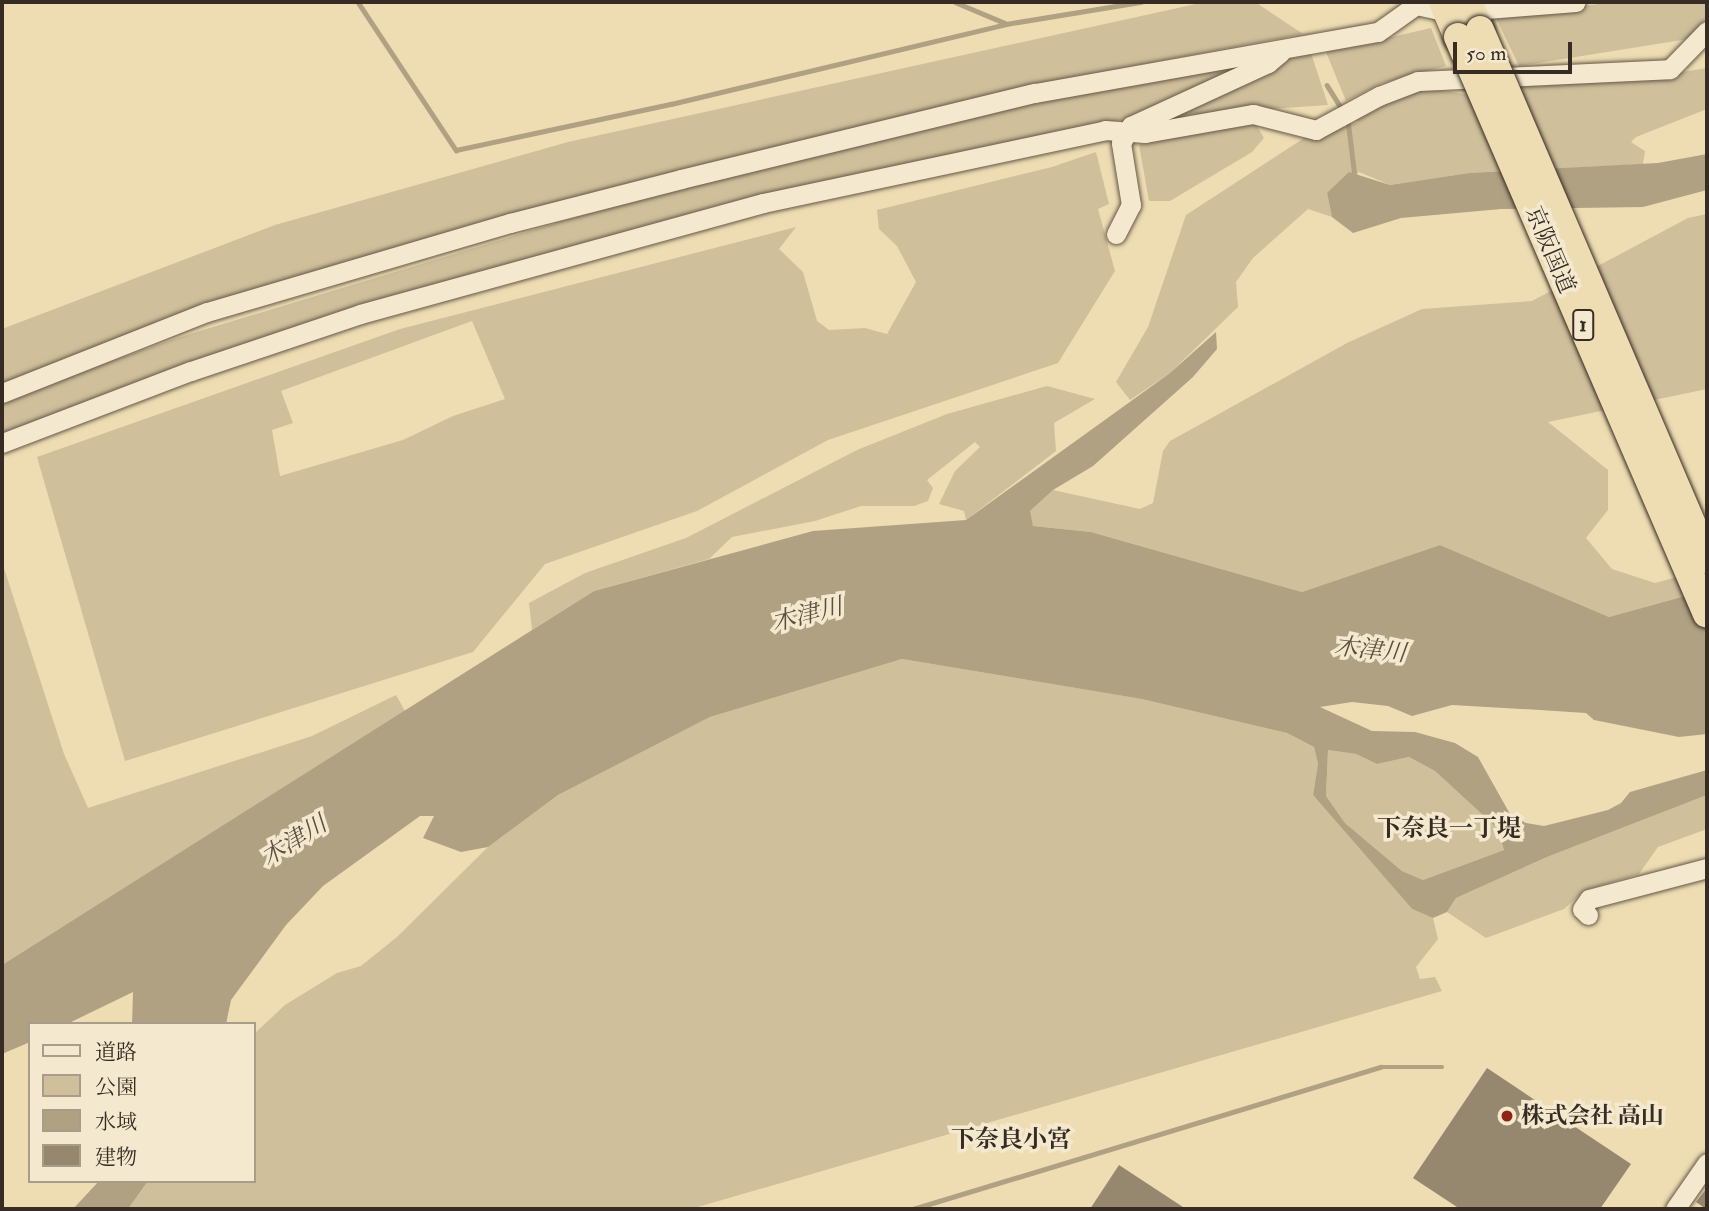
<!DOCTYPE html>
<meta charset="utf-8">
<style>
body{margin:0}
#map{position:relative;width:1709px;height:1211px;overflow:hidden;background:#eeddb3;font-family:"IM FELL Double Pica","Noto Serif JP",serif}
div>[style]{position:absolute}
.green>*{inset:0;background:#cfbf9b}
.water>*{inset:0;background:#afa182}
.stream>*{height:4.5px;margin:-2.25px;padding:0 2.25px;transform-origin:2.25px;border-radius:2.25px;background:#afa182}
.building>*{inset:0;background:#96886e}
.roads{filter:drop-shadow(0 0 2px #645847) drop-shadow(0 0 2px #645847)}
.minor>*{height:19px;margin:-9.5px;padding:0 9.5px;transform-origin:9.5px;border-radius:9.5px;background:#f4e9ce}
.highway>*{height:28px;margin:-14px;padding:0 14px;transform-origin:14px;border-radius:14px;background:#eeddb3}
.bridges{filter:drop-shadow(0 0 2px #362c23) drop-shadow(0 0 2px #362c23)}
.highway-bridge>*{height:28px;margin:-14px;padding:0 14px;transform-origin:14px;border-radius:14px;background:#eeddb3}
.dots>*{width:19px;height:19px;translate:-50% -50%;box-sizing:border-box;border:4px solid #f4e9ce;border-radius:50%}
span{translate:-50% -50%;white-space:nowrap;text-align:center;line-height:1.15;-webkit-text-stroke:7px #f4e9ce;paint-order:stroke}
.shield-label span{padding:2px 5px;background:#f4e9ce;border:2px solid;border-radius:5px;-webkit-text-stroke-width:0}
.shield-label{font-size:21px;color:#362c23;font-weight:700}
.street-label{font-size:23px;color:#362c23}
.poi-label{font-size:23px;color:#362c23;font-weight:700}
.left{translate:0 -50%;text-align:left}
.water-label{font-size:24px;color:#5a4f40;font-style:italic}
.neighbourhood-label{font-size:24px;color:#362c23;font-weight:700}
.frame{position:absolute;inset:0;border:4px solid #362c23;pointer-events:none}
.legend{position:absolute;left:28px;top:1022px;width:228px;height:161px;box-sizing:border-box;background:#f4e9ce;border:2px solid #a89d8a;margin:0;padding:9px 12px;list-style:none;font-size:21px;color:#362c23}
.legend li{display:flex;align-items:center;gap:14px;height:35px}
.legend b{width:35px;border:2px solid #a89d8a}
.scale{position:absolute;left:1453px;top:42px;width:119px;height:32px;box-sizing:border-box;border:4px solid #362c23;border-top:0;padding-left:9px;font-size:21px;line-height:24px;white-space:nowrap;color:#362c23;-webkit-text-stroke:5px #f4e9ce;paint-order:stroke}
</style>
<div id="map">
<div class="green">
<i style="clip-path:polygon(1205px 2px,1255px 2px,1303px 34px,1037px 84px,675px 171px,2px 385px,2px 329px,275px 225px,568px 142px)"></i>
<i style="clip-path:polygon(1612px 2px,1707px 2px,1707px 36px,1519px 66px,1496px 18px)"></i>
<i style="clip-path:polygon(1431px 28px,1446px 66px,1382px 83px,1346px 101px,1326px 52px)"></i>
<i style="clip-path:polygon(1311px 53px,1328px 105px,1125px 119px,947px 156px,356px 321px,2px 441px,2px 400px,177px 338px,692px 182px,904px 127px)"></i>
<i style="clip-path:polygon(1707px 68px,1707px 109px,1636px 137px,1631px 142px,1645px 151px,1643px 164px,1469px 173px,1390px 185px,1359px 172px,1327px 193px,1332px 217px,1308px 209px,1253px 258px,1236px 282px,1238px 307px,1170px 373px,1130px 400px,1116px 382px,1148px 327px,1186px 215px,1332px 120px,1344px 127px,1358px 122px,1348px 108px,1411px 87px,1466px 94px,1530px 83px,1657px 76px)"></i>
<i style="clip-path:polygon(1252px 118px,1264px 138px,1252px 152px,1170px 201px,1149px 201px,1139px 145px)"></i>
<i style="clip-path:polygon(evenodd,1096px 152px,1109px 204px,1098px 209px,1115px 271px,1058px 363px,828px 440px,697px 511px,545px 564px,473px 652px,125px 761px,37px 457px,400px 329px,796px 227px,779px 249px,803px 272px,817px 321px,829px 330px,865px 328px,887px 334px,916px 282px,897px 246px,879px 229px,877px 210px,1052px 167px,1096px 152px,472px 321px,505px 399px,453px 416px,403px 440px,280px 476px,272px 430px,293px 423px,281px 391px,472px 321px)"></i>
<i style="clip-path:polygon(1707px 214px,1707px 389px,1548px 422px,1608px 470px,1608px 510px,1586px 538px,1612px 569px,1655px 583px,1707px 569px,1707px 590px,1609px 617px,1440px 545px,1302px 592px,1091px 532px,1033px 526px,1029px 512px,1053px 490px,1140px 509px,1153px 503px,1163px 451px,1170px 441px,1347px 343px,1422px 309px,1532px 301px,1688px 218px)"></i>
<i style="clip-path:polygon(1047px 386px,1095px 399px,1054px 423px,1056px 451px,966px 520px,964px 511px,939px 504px,955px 471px,980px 447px,975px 442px,927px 480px,933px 488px,928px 501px,914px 506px,861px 506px,815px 521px,732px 537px,709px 559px,594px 591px,532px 630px,529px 603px,585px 573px,686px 538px,857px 450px,947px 414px)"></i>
<i style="clip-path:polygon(2px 562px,64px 754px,88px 808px,312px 736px,396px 695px,405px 711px,2px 965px)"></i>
<i style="clip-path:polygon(902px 659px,1143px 699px,1287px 733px,1314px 747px,1318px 764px,1313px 795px,1412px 909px,1433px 918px,1438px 939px,1416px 967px,1420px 979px,1435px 977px,1442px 991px,691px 1209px,128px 1209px,148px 1181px,254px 1181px,254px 1034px,285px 1005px,337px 973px,361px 966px,397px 937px,488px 847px,558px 795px,710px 717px)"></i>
<i style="clip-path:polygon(1328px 750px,1356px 754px,1377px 764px,1409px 757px,1435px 771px,1497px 828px,1504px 850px,1423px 880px,1402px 871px,1345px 823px,1326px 796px)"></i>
<i style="clip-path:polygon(1707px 795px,1707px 829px,1658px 847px,1639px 874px,1585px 890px,1564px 909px,1486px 938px,1447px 912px,1456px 898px,1547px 857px)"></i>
</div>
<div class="water">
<i style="clip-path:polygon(1707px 154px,1707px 190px,1643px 207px,1501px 209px,1401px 218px,1353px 233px,1332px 217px,1327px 193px,1349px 172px,1390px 185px,1469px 173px,1658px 163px)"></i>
<i style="clip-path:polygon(evenodd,1216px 332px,1217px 349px,1193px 377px,1093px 466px,1053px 490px,1030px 511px,1033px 526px,1091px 532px,1302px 592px,1440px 545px,1609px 617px,1707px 590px,1707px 734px,1679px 737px,1594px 720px,1586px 713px,1540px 710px,1452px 705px,1412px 716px,1388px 706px,1352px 702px,1320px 707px,1372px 731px,1415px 732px,1455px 743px,1478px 757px,1510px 814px,1526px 823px,1544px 826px,1608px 810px,1621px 803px,1630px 792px,1707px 770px,1707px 795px,1547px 857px,1456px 898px,1447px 912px,1433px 918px,1412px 909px,1313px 795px,1318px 764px,1314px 747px,1287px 733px,1142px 699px,902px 659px,710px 717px,558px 795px,488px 847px,461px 852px,423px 838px,434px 816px,420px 816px,323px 886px,286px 925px,231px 1000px,226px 1024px,132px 1024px,133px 992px,67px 1024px,30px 1024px,30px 1042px,2px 1054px,2px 965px,594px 591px,813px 531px,966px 520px,1170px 373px,1216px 332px,1328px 750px,1356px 754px,1377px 764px,1409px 757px,1435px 771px,1497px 828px,1504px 850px,1423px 880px,1402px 871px,1345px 823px,1326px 796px,1328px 750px)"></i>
<i style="clip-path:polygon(99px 1181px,148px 1181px,128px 1209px,73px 1209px)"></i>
</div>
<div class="stream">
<i style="left:358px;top:2px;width:178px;rotate:56.5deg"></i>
<i style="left:456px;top:150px;width:220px;rotate:-12.1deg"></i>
<i style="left:671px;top:104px;width:344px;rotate:-13.4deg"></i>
<i style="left:1006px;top:24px;width:137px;rotate:-9.3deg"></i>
<i style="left:955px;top:2px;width:54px;rotate:22.8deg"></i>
<i style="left:1327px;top:85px;width:28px;rotate:58deg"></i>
<i style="left:1348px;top:120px;width:57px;rotate:83deg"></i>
<i style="left:913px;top:1209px;width:489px;rotate:-16.9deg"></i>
<i style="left:1381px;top:1067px;width:61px"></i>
</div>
<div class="building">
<i style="clip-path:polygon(1487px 1068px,1631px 1164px,1600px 1209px,1460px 1209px,1413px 1178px)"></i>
<i style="clip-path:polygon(1119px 1165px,1186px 1209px,1090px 1209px)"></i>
<i style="clip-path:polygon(1707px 1188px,1707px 1209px,1706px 1209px,1696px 1202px)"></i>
</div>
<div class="roads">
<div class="minor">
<i style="left:1116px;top:234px;width:33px;rotate:-63deg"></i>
<i style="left:1131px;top:205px;width:63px;rotate:-99.2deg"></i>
<i style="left:1121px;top:143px;width:20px;rotate:-60deg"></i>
<i style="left:1131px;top:126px;width:151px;rotate:-24.7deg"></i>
<i style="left:1268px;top:63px;width:16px;rotate:-40deg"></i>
<i style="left:2px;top:393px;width:220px;rotate:-21.6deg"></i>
<i style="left:207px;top:312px;width:316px;rotate:-16.4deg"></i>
<i style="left:510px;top:223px;width:177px;rotate:-14.4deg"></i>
<i style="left:681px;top:179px;width:364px;rotate:-13.7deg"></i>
<i style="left:1035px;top:93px;width:348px;rotate:-10.1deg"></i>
<i style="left:1378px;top:32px;width:47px;rotate:-35.4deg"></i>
<i style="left:1416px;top:5px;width:33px;rotate:12deg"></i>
<i style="left:1448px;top:12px;width:128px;rotate:-4.5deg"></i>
<i style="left:2px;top:443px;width:202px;rotate:-20.9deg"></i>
<i style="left:191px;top:371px;width:178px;rotate:-18.6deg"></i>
<i style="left:360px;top:314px;width:418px;rotate:-15.4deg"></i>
<i style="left:763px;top:203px;width:350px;rotate:-12deg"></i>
<i style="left:1105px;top:130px;width:40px;rotate:4.3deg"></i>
<i style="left:1145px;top:133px;width:110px;rotate:-10deg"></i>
<i style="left:1253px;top:114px;width:65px;rotate:14.3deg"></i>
<i style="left:1316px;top:130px;width:72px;rotate:-28.4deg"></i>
<i style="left:1379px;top:96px;width:42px;rotate:-21deg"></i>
<i style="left:1418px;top:81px;width:252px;rotate:-2.7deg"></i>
<i style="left:1670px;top:69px;width:53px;rotate:-45.8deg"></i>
<i style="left:1588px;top:915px;width:8px;rotate:-135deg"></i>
<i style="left:1582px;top:909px;width:12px;rotate:-55deg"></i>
<i style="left:1589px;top:899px;width:122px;rotate:-14.7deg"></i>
<i style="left:1675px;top:1209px;width:56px;rotate:-55.2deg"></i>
</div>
<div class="highway">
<i style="left:1443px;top:2px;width:38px;rotate:67deg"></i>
<i style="left:1468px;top:2px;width:30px;rotate:67deg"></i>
</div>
</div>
<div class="bridges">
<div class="highway-bridge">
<i style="left:1480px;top:30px;width:576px;rotate:66.78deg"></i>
<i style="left:1458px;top:37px;width:628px;rotate:66.66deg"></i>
</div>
</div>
<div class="dots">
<i style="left:1507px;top:1116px;background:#8f2418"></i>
</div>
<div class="shield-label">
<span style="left:1583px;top:325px">1</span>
</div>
<div class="street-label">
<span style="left:1550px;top:250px;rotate:67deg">京阪国道</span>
</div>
<div class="poi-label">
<span class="left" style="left:1521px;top:1116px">株式会社 高山</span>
</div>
<div class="water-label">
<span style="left:807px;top:615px;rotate:-14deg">木津川</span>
<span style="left:1370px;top:650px;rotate:6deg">木津川</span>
<span style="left:294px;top:841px;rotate:-32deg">木津川</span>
</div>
<div class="neighbourhood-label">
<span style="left:1449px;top:829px">下奈良一丁堤</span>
<span style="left:1011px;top:1140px">下奈良小宮</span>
</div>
<div class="frame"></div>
<ul class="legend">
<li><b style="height:9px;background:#f4e9ce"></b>道路</li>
<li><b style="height:19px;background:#cfbf9b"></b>公園</li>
<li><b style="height:19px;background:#afa182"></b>水域</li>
<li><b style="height:19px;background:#96886e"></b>建物</li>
</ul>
<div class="scale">50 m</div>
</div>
